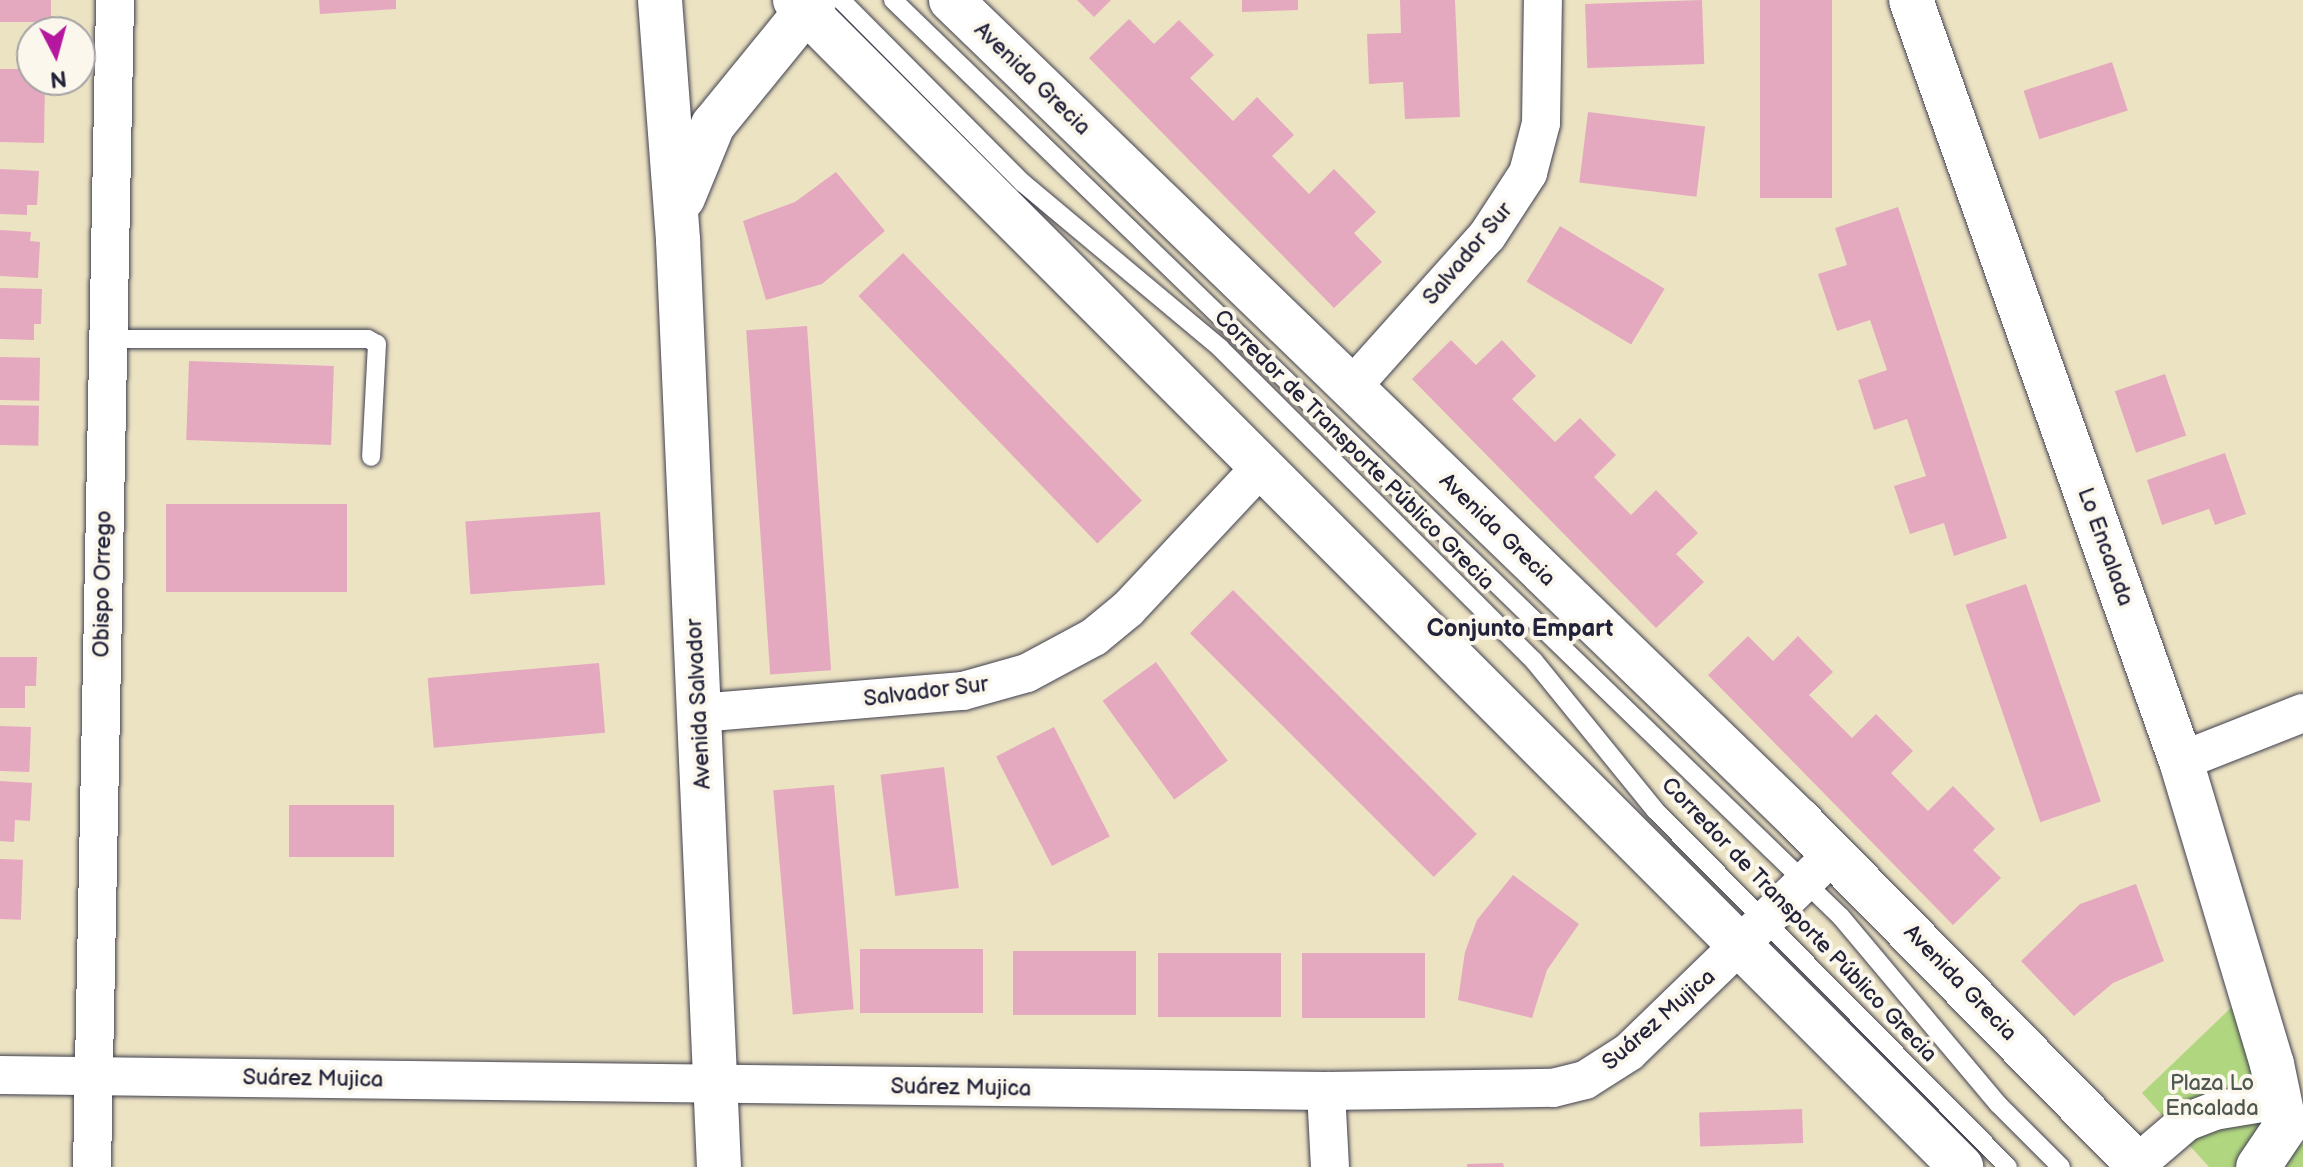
<!DOCTYPE html>
<meta charset="utf-8">
<style>
body{margin:0}
#map{position:relative;width:2303px;height:1167px;overflow:hidden;background:#ece3c3;font-family:"Balsamiq Sans",sans-serif}
div>[style]{position:absolute}
.green>*{inset:0;background:#b1d680}
.building>*{inset:0;background:#e5a9bf;transform-origin:0 0}
.roads{filter:drop-shadow(0 0 2px #403f4f) drop-shadow(0 0 2px #403f4f)}
.lane>*{height:18px;margin:-9px;padding:0 9px;transform-origin:9px;border-radius:9px;background:#fff}
.street>*{height:38px;margin:-19px;padding:0 19px;transform-origin:19px;border-radius:19px;background:#fff}
.secondary>*{height:44px;margin:-22px;padding:0 22px;transform-origin:22px;border-radius:22px;background:#fff}
.primary>*{height:44px;margin:-22px;padding:0 22px;transform-origin:22px;border-radius:22px;background:#fff}
span{translate:-50% -50%;white-space:nowrap;text-align:center;line-height:1.15;-webkit-text-stroke:8px #fbf7ec;paint-order:stroke}
.street-label{font-size:22px;color:#22223b}
.park-label{font-size:22px;color:#4d5850}
.neighbourhood-label{font-size:24px;color:#22223b;font-weight:700}
.north{position:absolute;left:16px;top:16px;width:80px;height:80px;box-sizing:border-box;background:#fbf7ec;border:2px solid #a4a2a5;border-radius:50%;rotate:174deg;font-size:22px;font-weight:700;line-height:32px;text-align:center;color:#22223b}
.north::after{content:'';display:block;margin:auto;width:28px;height:36px;background:#b5179e;clip-path:polygon(50% 0,100% 100%,50% 72%,0 100%)}
</style>
<div id="map">
<div class="green">
<i style="clip-path:polygon(2236px 1003px,2280px 1150px,2303px 1144px,2303px 1167px,2209px 1167px,2142px 1093px)"></i>
</div>
<div class="building">
<i style="left:0;top:0;width:51px;height:22px"></i>
<i style="clip-path:polygon(319px 0,396px 0,396px 9px,320px 14px)"></i>
<i style="clip-path:polygon(1077px 0,1111px 0,1094px 17px)"></i>
<i style="clip-path:polygon(1242px 0,1298px 0,1298px 10px,1242px 12px)"></i>
<i style="clip-path:polygon(1400px 0,1455px 0,1460px 117px,1405px 119px,1403px 82px,1369px 84px,1367px 34px,1401px 33px)"></i>
<i style="left:1702px;top:0;width:64px;height:117px;rotate:88deg"></i>
<i style="left:1760px;top:0;width:72px;height:198px"></i>
<i style="clip-path:polygon(1129px 19px,1154px 44px,1179px 20px,1214px 55px,1190px 78px,1233px 121px,1257px 97px,1294px 135px,1272px 156px,1309px 194px,1334px 169px,1376px 212px,1354px 233px,1382px 262px,1334px 308px,1089px 58px)"></i>
<i style="left:2112px;top:62px;width:51px;height:93px;rotate:72deg"></i>
<i style="clip-path:polygon(0 69px,32px 69px,32px 80px,45px 80px,44px 143px,0 142px)"></i>
<i style="left:1588px;top:112px;width:118px;height:71px;rotate:7deg"></i>
<i style="clip-path:polygon(0 169px,39px 171px,37px 205px,27px 205px,27px 215px,0 214px)"></i>
<i style="clip-path:polygon(836px 172px,885px 231px,822px 284px,766px 300px,743px 221px,795px 202px)"></i>
<i style="clip-path:polygon(1898px 207px,2007px 538px,1954px 556px,1944px 523px,1910px 534px,1894px 486px,1926px 476px,1907px 419px,1874px 430px,1858px 380px,1887px 370px,1870px 320px,1837px 331px,1818px 274px,1847px 265px,1835px 228px)"></i>
<i style="left:1560px;top:226px;width:122px;height:65px;rotate:31deg"></i>
<i style="clip-path:polygon(0 230px,31px 232px,30px 241px,40px 242px,38px 278px,0 276px)"></i>
<i style="left:903px;top:253px;width:344px;height:62px;rotate:46deg"></i>
<i style="clip-path:polygon(0 288px,42px 289px,41px 324px,34px 324px,34px 340px,0 339px)"></i>
<i style="left:807px;top:326px;width:345px;height:61px;rotate:86deg"></i>
<i style="clip-path:polygon(1451px 340px,1476px 365px,1502px 340px,1536px 376px,1512px 399px,1555px 442px,1580px 418px,1616px 455px,1594px 477px,1631px 515px,1656px 490px,1698px 533px,1676px 554px,1704px 582px,1656px 628px,1412px 379px)"></i>
<i style="left:0;top:357px;width:40px;height:43px;rotate:1deg"></i>
<i style="left:189px;top:361px;width:145px;height:79px;rotate:2deg"></i>
<i style="left:2165px;top:374px;width:65px;height:53px;rotate:71deg"></i>
<i style="left:0;top:405px;width:39px;height:40px;rotate:1deg"></i>
<i style="clip-path:polygon(2225px 453px,2246px 514px,2215px 525px,2209px 509px,2162px 525px,2147px 480px)"></i>
<i style="left:347px;top:504px;width:88px;height:181px;rotate:90deg"></i>
<i style="left:600px;top:512px;width:73px;height:135px;rotate:86deg"></i>
<i style="left:2026px;top:584px;width:230px;height:64px;rotate:71deg"></i>
<i style="left:1233px;top:590px;width:345px;height:61px;rotate:45deg"></i>
<i style="clip-path:polygon(1748px 636px,1773px 661px,1798px 636px,1833px 672px,1809px 695px,1852px 738px,1876px 714px,1913px 751px,1891px 773px,1928px 811px,1953px 786px,1995px 829px,1973px 850px,2001px 878px,1953px 925px,1708px 675px)"></i>
<i style="clip-path:polygon(0 657px,37px 657px,36px 686px,25px 686px,25px 708px,0 708px)"></i>
<i style="left:1156px;top:662px;width:122px;height:66px;rotate:54deg"></i>
<i style="left:599px;top:663px;width:70px;height:172px;rotate:85deg"></i>
<i style="left:0;top:726px;width:31px;height:45px;rotate:2deg"></i>
<i style="left:1054px;top:727px;width:123px;height:65px;rotate:63deg"></i>
<i style="left:944px;top:767px;width:122px;height:64px;rotate:83deg"></i>
<i style="clip-path:polygon(0 781px,32px 783px,30px 821px,15px 820px,14px 842px,0 841px)"></i>
<i style="left:834px;top:785px;width:225px;height:61px;rotate:85deg"></i>
<i style="left:394px;top:805px;width:52px;height:105px;rotate:90deg"></i>
<i style="left:0;top:859px;width:23px;height:60px;rotate:2deg"></i>
<i style="clip-path:polygon(1513px 875px,1579px 924px,1547px 970px,1532px 1018px,1458px 1000px,1465px 952px,1477px 920px)"></i>
<i style="clip-path:polygon(2136px 884px,2164px 961px,2113px 983px,2074px 1016px,2021px 961px,2080px 904px)"></i>
<i style="left:860px;top:949px;width:123px;height:64px"></i>
<i style="left:1013px;top:951px;width:123px;height:64px"></i>
<i style="left:1158px;top:953px;width:123px;height:64px"></i>
<i style="left:1302px;top:953px;width:123px;height:65px"></i>
<i style="left:1802px;top:1109px;width:34px;height:103px;rotate:88deg"></i>
<i style="clip-path:polygon(1503px 1163px,1504px 1167px,1467px 1167px,1467px 1164px)"></i>
</div>
<div class="roads">
<div class="lane">
<i style="left:841px;top:0;width:258px;rotate:45.2deg"></i>
<i style="left:1023px;top:183px;width:257px;rotate:39.9deg"></i>
<i style="left:1220px;top:348px;width:443px;rotate:44.9deg"></i>
<i style="left:1534px;top:661px;width:192px;rotate:50.9deg"></i>
<i style="left:1655px;top:810px;width:502px;rotate:45.32deg"></i>
<i style="left:893px;top:0;width:1319px;rotate:44.05deg"></i>
<i style="left:1841px;top:917px;width:244px;rotate:50deg"></i>
<i style="left:1998px;top:1104px;width:89px;rotate:45deg"></i>
<i style="left:107px;top:339px;width:261px"></i>
<i style="left:368px;top:339px;width:10px;rotate:29deg"></i>
<i style="left:377px;top:344px;width:113px;rotate:93deg"></i>
</div>
<div class="street">
<i style="left:1350px;top:389px;width:205px;rotate:-48.2deg"></i>
<i style="left:1487px;top:236px;width:75px;rotate:-56.9deg"></i>
<i style="left:1528px;top:173px;width:52px;rotate:-75.4deg"></i>
<i style="left:1541px;top:123px;width:123px;rotate:-89.1deg"></i>
<i style="left:699px;top:713px;width:265px;rotate:-4.8deg"></i>
<i style="left:963px;top:691px;width:66px;rotate:-15.7deg"></i>
<i style="left:1027px;top:673px;width:76px;rotate:-28.2deg"></i>
<i style="left:1094px;top:637px;width:44px;rotate:-39.5deg"></i>
<i style="left:1128px;top:609px;width:196px;rotate:-46.9deg"></i>
<i style="left:2181px;top:761px;width:131px;rotate:-21.5deg"></i>
<i style="left:0;top:1075px;width:1326px;rotate:0.69deg"></i>
<i style="left:1326px;top:1091px;width:227px;rotate:-0.8deg"></i>
<i style="left:1553px;top:1088px;width:33px;rotate:-14deg"></i>
<i style="left:1585px;top:1080px;width:52px;rotate:-32.5deg"></i>
<i style="left:1629px;top:1052px;width:284px;rotate:-44.1deg"></i>
<i style="left:1326px;top:1091px;width:76px;rotate:87deg"></i>
<i style="left:2137px;top:1164px;width:65px;rotate:-40.6deg"></i>
<i style="left:2186px;top:1122px;width:30px;rotate:-21deg"></i>
<i style="left:2214px;top:1111px;width:67px;rotate:-9.5deg"></i>
<i style="left:92px;top:1167px;width:1167px;rotate:-88.87deg"></i>
</div>
<div class="secondary">
<i style="left:660px;top:0;width:241px;rotate:85.7deg"></i>
<i style="left:678px;top:240px;width:928px;rotate:87.47deg"></i>
<i style="left:1911px;top:0;width:807px;rotate:70.47deg"></i>
<i style="left:2181px;top:761px;width:316px;rotate:73.3deg"></i>
<i style="left:2272px;top:1064px;width:64px;rotate:78.3deg"></i>
<i style="left:2285px;top:1127px;width:48px;rotate:124deg"></i>
<i style="left:683px;top:198px;width:79px;rotate:-67.7deg"></i>
<i style="left:713px;top:125px;width:161px;rotate:-50.8deg"></i>
</div>
<div class="primary">
<i style="left:795px;top:0;width:1650px;rotate:45.02deg"></i>
<i style="left:951px;top:0;width:1180px;rotate:44.04deg"></i>
<i style="left:1799px;top:820px;width:487px;rotate:45.5deg"></i>
</div>
</div>
<div class="street-label">
<span style="left:1032px;top:79px;rotate:44deg">Avenida Grecia</span>
<span style="left:1468px;top:254px;rotate:-50deg">Salvador Sur</span>
<span style="left:1354px;top:450px;rotate:45deg">Corredor de Transporte Público Grecia</span>
<span style="left:1497px;top:530px;rotate:44deg">Avenida Grecia</span>
<span style="left:2105px;top:547px;rotate:70deg">Lo Encalada</span>
<span style="left:103px;top:584px;rotate:-89deg">Obispo Orrego</span>
<span style="left:926px;top:692px;rotate:-7deg">Salvador Sur</span>
<span style="left:699px;top:704px;rotate:-93deg">Avenida Salvador</span>
<span style="left:1799px;top:920px;rotate:46deg">Corredor de Transporte Público Grecia</span>
<span style="left:1960px;top:983px;rotate:46deg">Avenida Grecia</span>
<span style="left:1659px;top:1020px;rotate:-41deg">Suárez Mujica</span>
<span style="left:313px;top:1079px;rotate:1deg">Suárez Mujica</span>
<span style="left:961px;top:1088px;rotate:1deg">Suárez Mujica</span>
</div>
<div class="park-label">
<span style="left:2212px;top:1096px">Plaza Lo<br>Encalada</span>
</div>
<div class="neighbourhood-label">
<span style="left:1520px;top:629px">Conjunto Empart</span>
</div>
<div class="north">N</div>
</div>
